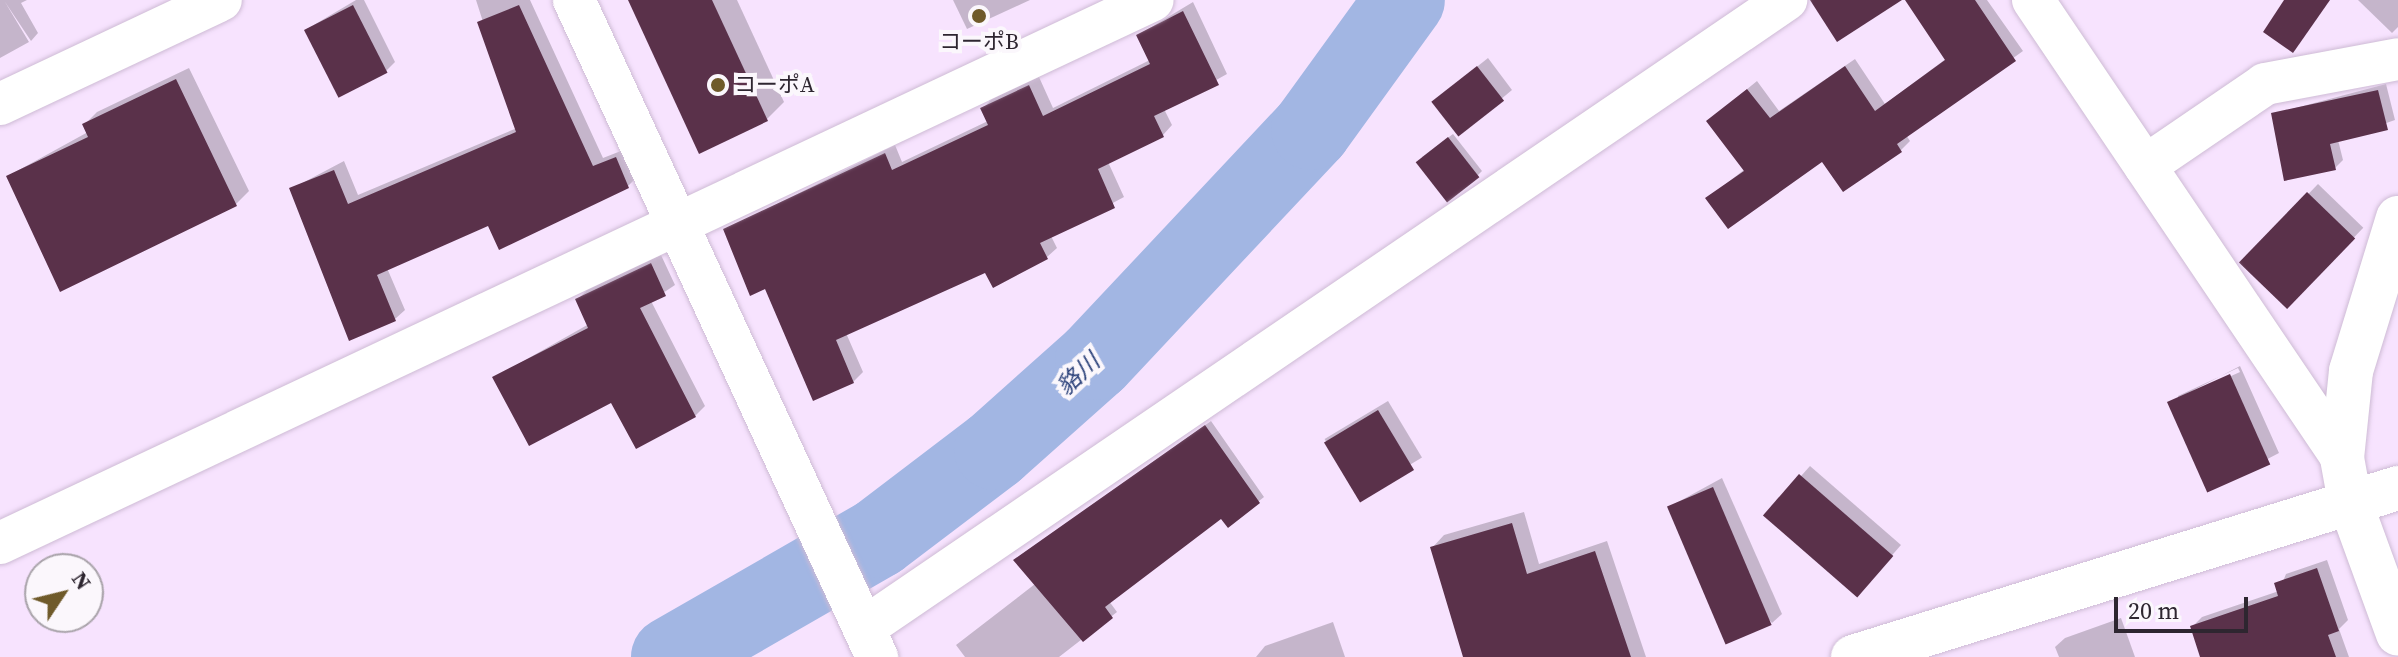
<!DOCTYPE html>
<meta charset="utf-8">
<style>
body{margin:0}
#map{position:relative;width:2398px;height:657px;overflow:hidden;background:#f7e3fe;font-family:"Source Serif 4","Noto Sans JP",serif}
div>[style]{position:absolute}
.shadow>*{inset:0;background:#0003;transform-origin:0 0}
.river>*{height:80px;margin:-40px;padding:0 40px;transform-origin:40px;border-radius:40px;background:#a2b6e3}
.building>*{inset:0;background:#5a314a;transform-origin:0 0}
.roads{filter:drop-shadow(0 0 2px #cebbd5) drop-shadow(0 0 2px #cebbd5)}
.minor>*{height:42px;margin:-21px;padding:0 21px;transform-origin:21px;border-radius:21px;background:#fff}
.tertiary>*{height:44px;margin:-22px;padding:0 22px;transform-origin:22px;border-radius:22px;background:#fff}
.secondary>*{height:44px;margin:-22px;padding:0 22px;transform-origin:22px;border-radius:22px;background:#fff}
.dots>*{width:22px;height:22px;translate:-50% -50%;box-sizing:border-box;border:4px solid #fbf7fc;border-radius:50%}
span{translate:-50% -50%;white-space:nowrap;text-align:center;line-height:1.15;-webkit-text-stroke:8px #fbf7fc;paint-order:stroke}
.poi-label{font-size:22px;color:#2e2630}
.left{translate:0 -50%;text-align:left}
.water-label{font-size:24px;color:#2d437b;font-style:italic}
.north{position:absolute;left:24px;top:553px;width:80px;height:80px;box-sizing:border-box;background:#fbf7fc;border:2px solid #a9a3aa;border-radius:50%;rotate:55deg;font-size:22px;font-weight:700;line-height:32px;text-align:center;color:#2e2630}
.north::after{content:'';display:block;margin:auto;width:28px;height:36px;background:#6f5a2a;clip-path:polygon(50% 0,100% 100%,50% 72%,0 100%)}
.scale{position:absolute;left:2114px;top:597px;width:134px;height:36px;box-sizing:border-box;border:4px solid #2e2630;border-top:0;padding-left:10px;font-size:24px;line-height:28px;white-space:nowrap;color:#2e2630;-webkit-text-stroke:6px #fbf7fc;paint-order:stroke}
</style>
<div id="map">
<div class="shadow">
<i style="clip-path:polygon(0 0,27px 0,21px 3px,38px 33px,31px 41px,5px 2px,29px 42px,0 58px)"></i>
<i style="clip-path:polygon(356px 0,364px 0,395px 62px,386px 71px,307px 29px)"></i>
<i style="clip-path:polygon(476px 0,530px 0,603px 158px,626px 149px,638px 176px,628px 186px,489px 223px,387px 268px,405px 310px,395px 319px,291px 189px,344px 161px,358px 195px,517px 128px)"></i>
<i style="clip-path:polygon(630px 0,737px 0,784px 102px,767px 119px)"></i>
<i style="clip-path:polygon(953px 0,1030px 0,967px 29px)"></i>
<i style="clip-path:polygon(1908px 0,1987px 0,2023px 51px,1906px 135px,1910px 141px,1901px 150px,1823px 159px,1708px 198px,1745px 169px,1708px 121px,1757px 81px,1779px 111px,1855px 59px,1885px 104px,1947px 58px)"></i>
<i style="clip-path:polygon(2358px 0,2398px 0,2398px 27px,2392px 33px)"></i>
<i style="clip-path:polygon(1193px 2px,1227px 74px,1164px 109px,1172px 125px,1163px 135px,1108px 162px,1124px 197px,1051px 236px,1057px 248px,1047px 257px,994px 285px,986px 270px,846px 333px,863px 372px,853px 382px,725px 230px,895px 145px,902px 162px,988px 121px,982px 109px,992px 99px,1039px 77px,1053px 108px,1150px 60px,1138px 35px)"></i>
<i style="clip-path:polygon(1488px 58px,1512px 90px,1459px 134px,1444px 93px)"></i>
<i style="clip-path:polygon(189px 68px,249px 191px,236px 204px,8px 176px,88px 132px,84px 125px,97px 112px)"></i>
<i style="clip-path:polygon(2386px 84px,2395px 120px,2338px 140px,2343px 160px,2335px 168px,2273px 114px)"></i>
<i style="clip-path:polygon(1453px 134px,1482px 171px,1477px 176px,1422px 157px)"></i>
<i style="left:2318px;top:184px;width:63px;height:109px;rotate:44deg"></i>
<i style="clip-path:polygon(661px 255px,675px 285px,651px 301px,705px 406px,695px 416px,495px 377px,589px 324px,578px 299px,587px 290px)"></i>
<i style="clip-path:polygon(evenodd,2240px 366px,2279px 453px,2208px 490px,2169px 403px,2240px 366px,2238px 368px,2240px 372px,2178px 400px,2178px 396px,2238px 368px)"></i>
<i style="left:1388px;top:401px;width:66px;height:74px;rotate:59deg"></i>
<i style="clip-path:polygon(1211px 421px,1264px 497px,1259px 501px,1221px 516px,1109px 601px,1117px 612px,1059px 657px,965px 657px,956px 645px,1035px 584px,1021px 555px)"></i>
<i style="clip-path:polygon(1810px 466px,1901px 545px,1866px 585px,1766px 515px)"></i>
<i style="clip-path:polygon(1722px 478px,1782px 614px,1772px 623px,1669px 507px)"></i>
<i style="clip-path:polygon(1524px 512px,1539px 564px,1607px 541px,1646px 657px,1465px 657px,1432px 548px,1444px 535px)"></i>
<i style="clip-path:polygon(2327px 560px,2348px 620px,2339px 629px,2349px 657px,2203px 657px,2192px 627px,2202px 617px,2279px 591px,2286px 574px)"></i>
<i style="clip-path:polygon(2121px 618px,2135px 657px,2059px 657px,2055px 647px,2065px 638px)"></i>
<i style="clip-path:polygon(1333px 622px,1345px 657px,1256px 657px,1265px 646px)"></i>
</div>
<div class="river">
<i style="left:671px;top:657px;width:239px;rotate:-29.9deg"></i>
<i style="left:878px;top:538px;width:146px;rotate:-37.2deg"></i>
<i style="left:994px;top:450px;width:135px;rotate:-41.7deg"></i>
<i style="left:1095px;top:360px;width:316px;rotate:-46.8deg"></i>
<i style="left:1311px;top:130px;width:160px;rotate:-54.1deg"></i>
</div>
<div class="building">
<i style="clip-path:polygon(628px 0,712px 0,768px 121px,699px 154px)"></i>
<i style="clip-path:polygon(1810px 0,1902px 0,1837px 42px)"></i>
<i style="clip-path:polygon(1905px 0,1975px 0,2016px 61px,1897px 144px,1902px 152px,1843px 192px,1822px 162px,1728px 229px,1705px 198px,1744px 171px,1706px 121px,1747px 89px,1770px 118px,1845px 66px,1875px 111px,1945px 60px)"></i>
<i style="clip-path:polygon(2284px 0,2330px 0,2293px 53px,2263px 32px)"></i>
<i style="left:353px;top:5px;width:76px;height:55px;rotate:63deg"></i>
<i style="clip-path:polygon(519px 5px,593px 166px,616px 157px,629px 188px,499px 250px,488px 226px,377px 275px,396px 321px,349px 341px,289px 188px,334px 170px,348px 204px,516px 132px,477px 22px)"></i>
<i style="clip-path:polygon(1183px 11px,1219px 85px,1154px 116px,1164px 137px,1098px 169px,1115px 208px,1040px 243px,1048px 259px,993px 288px,985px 273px,836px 340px,854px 383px,813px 401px,765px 289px,750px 296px,723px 229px,885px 153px,892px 170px,988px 125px,980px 108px,1029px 85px,1043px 116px,1150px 64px,1136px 35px)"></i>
<i style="left:1477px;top:66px;width:44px;height:58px;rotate:52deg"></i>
<i style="clip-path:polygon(176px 79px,237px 206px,60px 292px,6px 176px,88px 137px,82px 124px)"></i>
<i style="clip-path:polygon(2378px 90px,2388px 130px,2330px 144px,2336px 170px,2284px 181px,2271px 113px)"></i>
<i style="left:1448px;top:137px;width:51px;height:41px;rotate:52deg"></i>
<i style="left:2307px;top:192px;width:67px;height:98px;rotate:44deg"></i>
<i style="clip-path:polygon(651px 263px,666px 296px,640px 308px,696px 417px,636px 449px,611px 403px,529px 446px,492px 377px,588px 328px,575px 299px)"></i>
<i style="left:2230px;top:374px;width:99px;height:69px;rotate:66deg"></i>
<i style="left:1378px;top:410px;width:70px;height:63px;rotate:59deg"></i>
<i style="clip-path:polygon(1205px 425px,1260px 503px,1228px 528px,1221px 519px,1105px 607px,1113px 618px,1083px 642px,1013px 560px)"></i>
<i style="left:1799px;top:474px;width:125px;height:55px;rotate:41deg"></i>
<i style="left:1713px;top:487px;width:150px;height:50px;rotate:67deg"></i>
<i style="clip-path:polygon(1512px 523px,1527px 574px,1595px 551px,1631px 657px,1463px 657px,1430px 547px)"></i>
<i style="clip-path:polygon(2317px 568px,2339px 631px,2328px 635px,2336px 657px,2200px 657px,2190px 626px,2278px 596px,2274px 583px)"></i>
</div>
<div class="roads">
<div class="minor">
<i style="left:574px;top:0;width:724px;rotate:65.24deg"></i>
<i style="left:2033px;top:0;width:552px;rotate:55.99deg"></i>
<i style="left:0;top:104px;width:244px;rotate:-25.2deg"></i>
<i style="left:2145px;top:166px;width:145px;rotate:-34.3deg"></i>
<i style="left:2265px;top:84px;width:135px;rotate:-10.6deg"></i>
<i style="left:0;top:543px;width:1274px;rotate:-25.22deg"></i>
<i style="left:864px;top:628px;width:1116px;rotate:-34.26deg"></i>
</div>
<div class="tertiary">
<i style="left:1853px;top:657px;width:571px;rotate:-17.23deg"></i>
</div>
<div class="secondary">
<i style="left:2398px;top:218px;width:160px;rotate:107.1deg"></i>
<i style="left:2351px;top:371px;width:87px;rotate:95.9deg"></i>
<i style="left:2342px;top:458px;width:45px;rotate:79.7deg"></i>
<i style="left:2350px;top:502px;width:140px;rotate:70deg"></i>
</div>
</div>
<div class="dots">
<i style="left:979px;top:16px;background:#6f5a2a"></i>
<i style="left:718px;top:85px;background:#6f5a2a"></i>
</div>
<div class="poi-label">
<span style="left:979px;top:42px">コーポB</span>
<span class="left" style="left:734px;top:85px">コーポA</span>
</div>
<div class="water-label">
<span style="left:1078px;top:374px;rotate:-43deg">貉川</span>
</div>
<div class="north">N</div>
<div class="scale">20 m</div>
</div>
